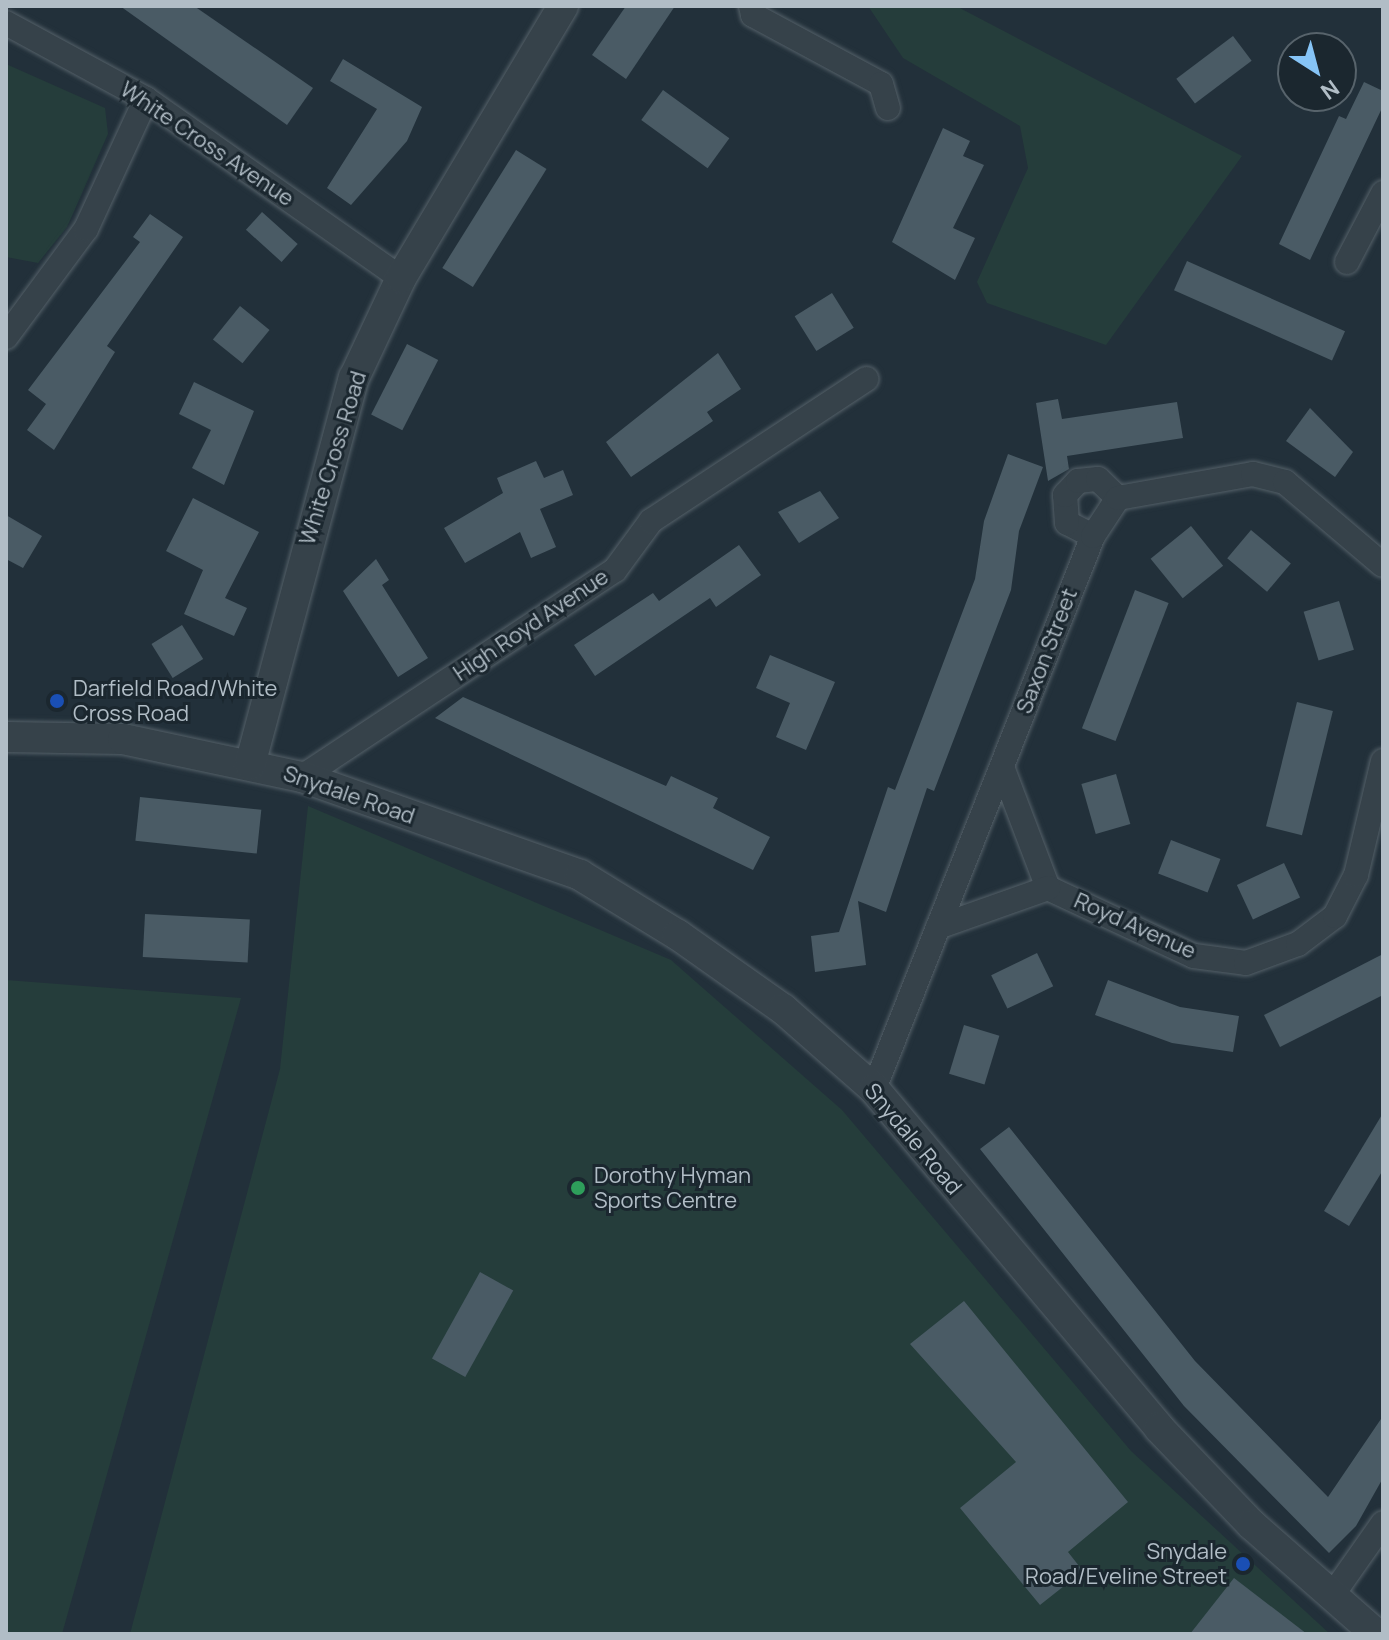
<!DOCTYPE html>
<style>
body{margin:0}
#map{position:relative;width:1389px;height:1640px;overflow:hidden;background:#22303a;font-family:Manrope,sans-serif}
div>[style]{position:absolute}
.green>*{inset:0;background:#253d3b}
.building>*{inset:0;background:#4a5b65;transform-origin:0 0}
.roads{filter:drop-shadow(0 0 2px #546068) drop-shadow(0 0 2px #546068)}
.minor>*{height:24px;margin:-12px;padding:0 12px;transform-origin:12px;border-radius:12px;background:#36424a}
.tertiary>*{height:30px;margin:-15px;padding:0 15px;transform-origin:15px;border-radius:15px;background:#36424a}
.dots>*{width:22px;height:22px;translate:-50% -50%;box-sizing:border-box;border:4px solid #1b272f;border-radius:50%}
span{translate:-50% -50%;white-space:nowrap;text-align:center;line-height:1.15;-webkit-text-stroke:6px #1b272f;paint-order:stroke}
.street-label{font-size:22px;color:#b1bdc6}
.poi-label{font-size:22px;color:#b1bdc6}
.left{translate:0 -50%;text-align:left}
.right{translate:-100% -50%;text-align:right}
.frame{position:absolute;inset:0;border:8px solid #b1bdc6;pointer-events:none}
.north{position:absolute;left:1277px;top:32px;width:80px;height:80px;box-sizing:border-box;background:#1b272f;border:2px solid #57636b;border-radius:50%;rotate:144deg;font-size:22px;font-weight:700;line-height:32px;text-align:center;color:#b1bdc6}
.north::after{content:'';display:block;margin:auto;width:28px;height:36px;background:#86c4f6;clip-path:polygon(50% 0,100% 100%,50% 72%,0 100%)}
</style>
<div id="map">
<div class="green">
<i style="clip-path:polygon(868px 6px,956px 6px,1242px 156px,1106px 345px,987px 303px,977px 282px,1028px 168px,1020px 126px,903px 58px)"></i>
<i style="clip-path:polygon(6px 64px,105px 108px,108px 134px,67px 227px,38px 263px,6px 257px)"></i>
<i style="clip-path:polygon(308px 806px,671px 960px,842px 1110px,1131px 1451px,1330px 1634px,130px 1634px,280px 1069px)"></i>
<i style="clip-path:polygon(6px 980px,241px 998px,62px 1634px,6px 1634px)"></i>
</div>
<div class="building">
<i style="clip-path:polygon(120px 6px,194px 6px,313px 88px,287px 125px)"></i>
<i style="clip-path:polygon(626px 6px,675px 6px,626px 79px,592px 55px)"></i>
<i style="left:1233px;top:36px;width:31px;height:71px;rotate:53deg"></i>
<i style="clip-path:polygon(343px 59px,422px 107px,407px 141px,351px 205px,327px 188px,377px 109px,330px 81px)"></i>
<i style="clip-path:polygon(1364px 82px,1383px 91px,1383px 106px,1310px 260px,1279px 244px,1339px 116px,1346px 119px)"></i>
<i style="left:663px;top:90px;width:82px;height:37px;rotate:36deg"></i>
<i style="clip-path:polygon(943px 128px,970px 141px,963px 156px,984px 165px,953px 228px,975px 238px,955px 280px,892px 242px)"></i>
<i style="left:516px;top:150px;width:36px;height:139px;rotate:32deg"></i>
<i style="left:262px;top:212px;width:48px;height:24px;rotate:42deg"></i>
<i style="clip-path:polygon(150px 214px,183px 237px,107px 346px,115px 352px,54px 450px,27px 430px,46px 404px,28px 390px,140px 242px,133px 237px)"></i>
<i style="left:1187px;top:261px;width:173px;height:32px;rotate:24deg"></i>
<i style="left:832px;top:293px;width:41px;height:44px;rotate:58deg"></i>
<i style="left:240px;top:306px;width:38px;height:43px;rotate:39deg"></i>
<i style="left:407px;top:344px;width:35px;height:79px;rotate:27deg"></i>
<i style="clip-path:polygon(718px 353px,741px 389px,707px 412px,713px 421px,631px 477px,606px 442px)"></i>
<i style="clip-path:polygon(194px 382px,254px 411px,224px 485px,192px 468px,211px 430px,179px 414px)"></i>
<i style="clip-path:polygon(1058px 399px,1062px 419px,1177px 402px,1183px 438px,1067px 456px,1069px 469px,1048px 481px,1036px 403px)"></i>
<i style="clip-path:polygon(1310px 408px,1353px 452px,1335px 477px,1286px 441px)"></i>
<i style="clip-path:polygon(1008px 454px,1043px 467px,1019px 531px,1011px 590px,934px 791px,927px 788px,886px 912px,858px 901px,866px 965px,815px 972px,811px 936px,839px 932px,888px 787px,895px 790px,975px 579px,984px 521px)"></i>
<i style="clip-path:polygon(536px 461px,544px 478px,563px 470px,573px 495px,540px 509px,556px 547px,531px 558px,520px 532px,465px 563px,444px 528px,503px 493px,497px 478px)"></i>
<i style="clip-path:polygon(820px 491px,839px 518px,799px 543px,778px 512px)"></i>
<i style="clip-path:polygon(193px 498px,259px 532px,225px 598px,247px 608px,234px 636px,184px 614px,203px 570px,166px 551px)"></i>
<i style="clip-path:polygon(6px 515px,42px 536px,23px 568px,6px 559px)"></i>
<i style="left:1191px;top:526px;width:51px;height:52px;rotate:51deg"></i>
<i style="left:1251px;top:530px;width:52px;height:37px;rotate:40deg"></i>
<i style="clip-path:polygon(739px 545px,761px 575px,716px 607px,710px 598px,595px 676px,574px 645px,653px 593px,659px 601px)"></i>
<i style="clip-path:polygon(376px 559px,389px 580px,382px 585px,428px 658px,398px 677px,343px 591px)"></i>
<i style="left:1135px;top:590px;width:36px;height:148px;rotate:21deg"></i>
<i style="left:1339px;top:601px;width:51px;height:37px;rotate:73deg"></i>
<i style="left:182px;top:625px;width:40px;height:36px;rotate:58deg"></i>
<i style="clip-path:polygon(770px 655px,835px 682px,806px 750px,776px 737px,790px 703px,756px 688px)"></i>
<i style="clip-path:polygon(463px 697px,666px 786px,671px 776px,718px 798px,713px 808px,770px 837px,753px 870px,435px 718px)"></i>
<i style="left:1297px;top:702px;width:37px;height:128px;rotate:14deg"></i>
<i style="left:1116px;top:774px;width:52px;height:36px;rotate:74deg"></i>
<i style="left:140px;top:797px;width:122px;height:44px;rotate:6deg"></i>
<i style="left:1171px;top:840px;width:53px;height:36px;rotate:21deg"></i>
<i style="left:1284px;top:863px;width:38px;height:52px;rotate:65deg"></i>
<i style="left:145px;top:914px;width:105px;height:43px;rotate:3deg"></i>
<i style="left:1037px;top:953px;width:37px;height:51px;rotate:64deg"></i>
<i style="clip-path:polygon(1383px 954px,1383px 995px,1280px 1047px,1264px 1015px)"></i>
<i style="clip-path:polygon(1108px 980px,1180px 1007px,1239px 1016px,1233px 1052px,1172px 1043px,1095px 1015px)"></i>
<i style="left:964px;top:1025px;width:37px;height:51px;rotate:17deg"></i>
<i style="clip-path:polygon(1383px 1113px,1383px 1170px,1349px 1226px,1324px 1211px)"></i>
<i style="clip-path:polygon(1009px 1127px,1195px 1361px,1328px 1497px,1383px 1416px,1383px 1478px,1356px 1526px,1329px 1553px,1184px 1406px,980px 1149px)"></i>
<i style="left:480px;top:1272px;width:38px;height:99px;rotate:29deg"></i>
<i style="clip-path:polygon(964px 1301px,1128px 1502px,1068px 1552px,1083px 1571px,1040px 1605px,960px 1508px,1016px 1462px,910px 1344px)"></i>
<i style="clip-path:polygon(1234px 1578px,1307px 1634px,1190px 1634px)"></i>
</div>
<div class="roads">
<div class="minor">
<i style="left:751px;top:6px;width:9px;rotate:77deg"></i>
<i style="left:753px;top:15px;width:145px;rotate:28.3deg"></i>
<i style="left:881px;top:84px;width:25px;rotate:74deg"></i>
<i style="left:6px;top:23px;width:159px;rotate:28.5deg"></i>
<i style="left:146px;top:99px;width:312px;rotate:35.1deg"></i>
<i style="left:1347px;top:262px;width:78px;rotate:-62.4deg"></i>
<i style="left:6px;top:337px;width:134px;rotate:-53.5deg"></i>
<i style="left:86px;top:229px;width:143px;rotate:-65.2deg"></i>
<i style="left:1093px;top:536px;width:29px;rotate:-153deg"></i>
<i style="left:1067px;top:523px;width:28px;rotate:-94deg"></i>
<i style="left:1065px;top:495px;width:19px;rotate:-47deg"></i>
<i style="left:1078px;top:481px;width:20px;rotate:-6deg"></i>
<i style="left:1098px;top:479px;width:28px;rotate:44deg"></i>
<i style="left:1002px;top:767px;width:129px;rotate:69.2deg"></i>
<i style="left:302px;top:777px;width:375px;rotate:-33.5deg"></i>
<i style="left:615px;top:570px;width:61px;rotate:-53.7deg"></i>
<i style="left:651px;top:521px;width:258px;rotate:-33.4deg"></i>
<i style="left:1048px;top:888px;width:161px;rotate:25deg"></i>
<i style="left:1194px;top:956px;width:52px;rotate:7.7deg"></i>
<i style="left:1246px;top:963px;width:55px;rotate:-20.1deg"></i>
<i style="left:1298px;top:944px;width:46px;rotate:-37.1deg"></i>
<i style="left:1335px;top:916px;width:46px;rotate:-62.9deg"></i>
<i style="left:1356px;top:875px;width:117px;rotate:-76.7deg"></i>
<i style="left:938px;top:927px;width:117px;rotate:-19.5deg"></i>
<i style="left:874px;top:1089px;width:595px;rotate:-68.4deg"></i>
<i style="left:1093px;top:536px;width:45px;rotate:-56.7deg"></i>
<i style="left:1118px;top:498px;width:137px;rotate:-10.1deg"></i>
<i style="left:1253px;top:474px;width:33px;rotate:14deg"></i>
<i style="left:1285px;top:482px;width:128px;rotate:40.3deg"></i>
<i style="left:1331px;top:1597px;width:90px;rotate:-54.9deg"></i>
</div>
<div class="tertiary">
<i style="left:6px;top:737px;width:117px;rotate:1deg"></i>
<i style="left:123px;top:739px;width:183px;rotate:12deg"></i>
<i style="left:302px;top:777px;width:295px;rotate:19.4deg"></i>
<i style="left:580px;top:875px;width:115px;rotate:31.5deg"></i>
<i style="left:678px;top:935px;width:128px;rotate:35.2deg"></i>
<i style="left:783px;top:1009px;width:121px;rotate:41.3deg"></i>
<i style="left:874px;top:1089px;width:443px;rotate:49.9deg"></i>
<i style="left:1159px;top:1428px;width:134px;rotate:46.2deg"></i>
<i style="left:1252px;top:1525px;width:165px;rotate:41.3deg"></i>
<i style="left:250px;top:765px;width:401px;rotate:-75deg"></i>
<i style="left:354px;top:378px;width:110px;rotate:-64.8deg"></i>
<i style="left:401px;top:278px;width:317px;rotate:-59.2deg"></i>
</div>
</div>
<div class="dots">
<i style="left:57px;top:701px;background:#1a4fb4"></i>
<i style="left:578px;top:1188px;background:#2e9e5b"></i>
<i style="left:1243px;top:1564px;background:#1a4fb4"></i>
</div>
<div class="street-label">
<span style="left:207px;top:144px;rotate:34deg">White Cross Avenue</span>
<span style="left:333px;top:458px;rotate:-73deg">White Cross Road</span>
<span style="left:531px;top:625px;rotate:-34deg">High Royd Avenue</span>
<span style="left:1047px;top:651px;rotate:-69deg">Saxon Street</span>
<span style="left:349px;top:795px;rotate:19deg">Snydale Road</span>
<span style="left:1135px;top:926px;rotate:24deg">Royd Avenue</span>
<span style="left:913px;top:1139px;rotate:50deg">Snydale Road</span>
</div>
<div class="poi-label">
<span class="left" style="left:73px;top:701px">Darfield Road/White<br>Cross Road</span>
<span class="left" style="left:594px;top:1188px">Dorothy Hyman<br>Sports Centre</span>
<span class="right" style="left:1227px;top:1564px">Snydale<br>Road/Eveline Street</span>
</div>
<div class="frame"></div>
<div class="north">N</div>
</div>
